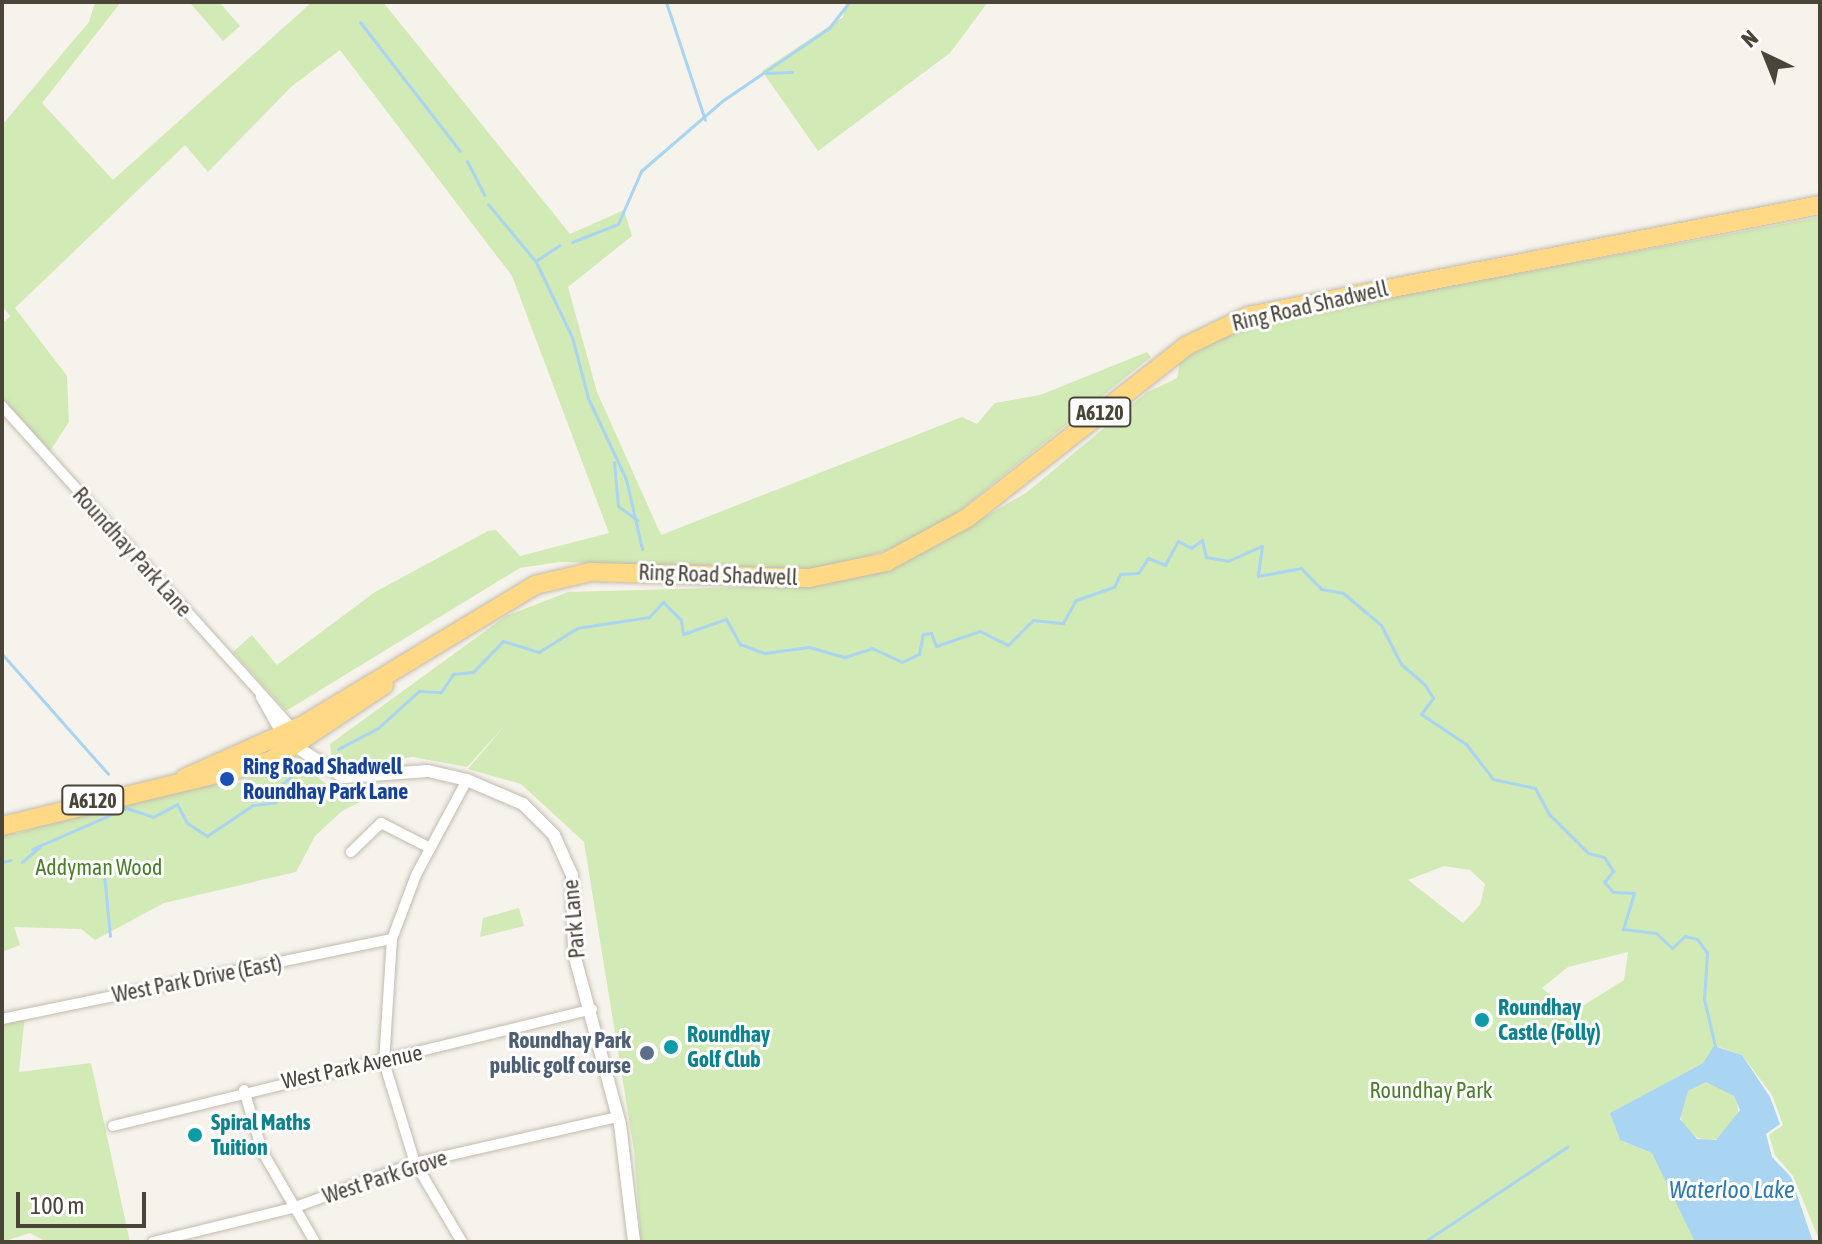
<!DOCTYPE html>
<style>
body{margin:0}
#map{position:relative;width:1822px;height:1244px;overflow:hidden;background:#f6f3ec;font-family:"Asap Condensed",sans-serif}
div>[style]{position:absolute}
.green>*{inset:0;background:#d2eab5}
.round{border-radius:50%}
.water>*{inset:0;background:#a9d4f2}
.stream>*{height:3px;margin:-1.5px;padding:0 1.5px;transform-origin:1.5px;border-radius:1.5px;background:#a9d4f2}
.roads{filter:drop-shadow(0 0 2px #c2bbae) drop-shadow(0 0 2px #c2bbae)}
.minor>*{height:10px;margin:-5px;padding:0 5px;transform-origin:5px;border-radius:5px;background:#fff}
.tertiary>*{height:12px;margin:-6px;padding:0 6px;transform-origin:6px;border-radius:6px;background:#fff}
.trunk>*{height:18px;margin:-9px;padding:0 9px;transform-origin:9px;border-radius:9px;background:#ffd985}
.dots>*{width:22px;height:22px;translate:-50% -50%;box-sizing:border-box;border:4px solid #fff;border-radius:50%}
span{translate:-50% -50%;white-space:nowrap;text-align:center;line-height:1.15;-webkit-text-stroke:6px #fff;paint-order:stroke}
.shield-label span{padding:2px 6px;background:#fff;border:2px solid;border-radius:6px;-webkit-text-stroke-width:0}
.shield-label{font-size:20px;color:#4b4439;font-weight:700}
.street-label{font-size:22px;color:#4b4439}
.transit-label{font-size:22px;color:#164399;font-weight:700}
.left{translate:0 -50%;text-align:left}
.park-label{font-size:22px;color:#4a7f2a}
.culture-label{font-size:22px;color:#0d838f;font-weight:700}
.service-label{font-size:22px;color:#4e5e75;font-weight:700}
.right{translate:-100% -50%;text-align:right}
.water-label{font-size:24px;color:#2e7ab2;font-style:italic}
.frame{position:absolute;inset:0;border:4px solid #4b4439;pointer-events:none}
.north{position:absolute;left:1726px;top:16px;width:80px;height:80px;-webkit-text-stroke:6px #fff;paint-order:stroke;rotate:317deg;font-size:22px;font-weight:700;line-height:32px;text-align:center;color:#4b4439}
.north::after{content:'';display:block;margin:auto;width:28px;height:36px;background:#4b4439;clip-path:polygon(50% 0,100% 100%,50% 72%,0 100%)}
.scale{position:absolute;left:16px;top:1192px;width:130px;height:36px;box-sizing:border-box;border:4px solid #4b4439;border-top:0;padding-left:10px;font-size:24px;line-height:28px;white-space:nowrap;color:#4b4439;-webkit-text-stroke:6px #fff;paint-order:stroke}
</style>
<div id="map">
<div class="green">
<i style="clip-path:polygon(95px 2px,121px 2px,42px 103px,113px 180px,312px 2px,383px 2px,570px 234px,624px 210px,632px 236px,568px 287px,597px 392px,661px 535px,962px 417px,977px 424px,995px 403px,1040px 395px,1147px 352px,1151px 357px,944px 523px,888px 550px,823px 570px,560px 562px,520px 568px,286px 711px,233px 652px,252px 635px,277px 665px,375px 592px,488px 531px,496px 530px,520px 556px,609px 533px,512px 276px,340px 50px,292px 86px,208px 172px,185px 145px,15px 308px,67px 376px,69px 422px,50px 451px,2px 398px,2px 324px,10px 316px,2px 306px,2px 125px,89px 22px)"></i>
<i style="clip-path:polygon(219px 2px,240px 26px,223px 41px,191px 4px)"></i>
<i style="clip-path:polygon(847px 2px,988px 2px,950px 53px,818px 151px,762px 71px,843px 17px)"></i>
<i style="clip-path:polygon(evenodd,1820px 217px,1820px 1242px,1793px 1176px,1775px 1155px,1769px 1135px,1783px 1125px,1772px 1095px,1742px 1055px,1716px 1046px,1703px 1063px,1610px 1113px,1620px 1140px,1652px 1153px,1672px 1183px,1695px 1242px,641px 1242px,634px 1150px,584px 842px,521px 784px,468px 769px,507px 723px,467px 767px,413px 757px,355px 765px,332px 759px,330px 744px,506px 616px,568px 592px,816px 585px,906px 562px,1026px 493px,1146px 393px,1177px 378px,1181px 357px,1250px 323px,1820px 217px,1444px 866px,1470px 870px,1485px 884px,1480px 905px,1463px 923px,1408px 880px,1444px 866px,1820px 217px,1628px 952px,1624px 980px,1573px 1012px,1542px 988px,1568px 967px,1628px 952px)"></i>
<i style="clip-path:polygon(279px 764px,302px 764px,326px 784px,384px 790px,342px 811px,315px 836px,296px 872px,164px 903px,95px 940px,81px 929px,14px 927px,20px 945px,2px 952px,2px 832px,12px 828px,16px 834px,153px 790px,241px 782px)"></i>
<i style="clip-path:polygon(519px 908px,524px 926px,480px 937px,483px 918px)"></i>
<i style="clip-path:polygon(25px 1014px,19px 1072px,91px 1063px,130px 1242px,47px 1242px,30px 1233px,2px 1242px,2px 1019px)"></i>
<i class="round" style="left:1680px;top:1082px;width:58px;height:58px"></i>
</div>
<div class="water">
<i style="clip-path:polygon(evenodd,1714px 1046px,1742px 1055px,1770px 1097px,1780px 1124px,1766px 1134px,1772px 1157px,1791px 1177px,1813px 1242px,1695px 1242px,1652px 1153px,1620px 1140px,1610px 1113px,1703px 1063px,1714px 1046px,1706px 1082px,1734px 1096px,1740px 1110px,1716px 1140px,1697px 1139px,1680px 1119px,1688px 1091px,1706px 1082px)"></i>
</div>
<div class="stream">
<i style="left:666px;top:2px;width:124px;rotate:71.7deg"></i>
<i style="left:360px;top:22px;width:163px;rotate:52.2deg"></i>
<i style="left:766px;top:73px;width:26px;rotate:-2deg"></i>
<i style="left:467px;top:161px;width:38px;rotate:63deg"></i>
<i style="left:488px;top:204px;width:75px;rotate:50.4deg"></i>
<i style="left:536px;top:262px;width:83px;rotate:64.4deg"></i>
<i style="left:572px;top:337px;width:63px;rotate:75.3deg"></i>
<i style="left:588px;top:398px;width:89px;rotate:64.9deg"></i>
<i style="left:626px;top:479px;width:72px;rotate:77.1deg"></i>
<i style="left:572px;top:242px;width:49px;rotate:-21.4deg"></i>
<i style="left:618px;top:224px;width:58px;rotate:-66.5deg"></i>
<i style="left:641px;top:171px;width:107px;rotate:-40.8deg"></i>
<i style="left:722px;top:101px;width:130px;rotate:-34.3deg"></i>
<i style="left:829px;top:28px;width:33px;rotate:-52deg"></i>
<i style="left:537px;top:260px;width:27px;rotate:-33deg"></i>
<i style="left:614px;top:462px;width:44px;rotate:84.8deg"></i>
<i style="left:618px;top:506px;width:24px;rotate:36deg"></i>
<i style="left:2px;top:654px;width:160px;rotate:48.5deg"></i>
<i style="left:338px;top:749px;width:45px;rotate:-27.7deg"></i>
<i style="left:378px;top:728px;width:55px;rotate:-42.1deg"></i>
<i style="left:419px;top:691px;width:22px;rotate:3deg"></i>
<i style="left:441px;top:692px;width:22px;rotate:-56deg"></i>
<i style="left:453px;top:674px;width:20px;rotate:-6deg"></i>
<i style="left:473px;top:672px;width:43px;rotate:-45.9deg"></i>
<i style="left:503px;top:641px;width:38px;rotate:17deg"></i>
<i style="left:539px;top:652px;width:45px;rotate:-32.3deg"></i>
<i style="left:577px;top:628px;width:73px;rotate:-8.7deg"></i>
<i style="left:649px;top:617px;width:21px;rotate:-47deg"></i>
<i style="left:663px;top:602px;width:25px;rotate:45deg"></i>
<i style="left:681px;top:620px;width:14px;rotate:82deg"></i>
<i style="left:683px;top:634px;width:46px;rotate:-19.2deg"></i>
<i style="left:726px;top:619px;width:29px;rotate:61deg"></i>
<i style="left:740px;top:644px;width:27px;rotate:20deg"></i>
<i style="left:765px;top:653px;width:44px;rotate:-7.8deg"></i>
<i style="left:809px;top:647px;width:37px;rotate:16deg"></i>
<i style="left:845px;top:657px;width:28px;rotate:-18deg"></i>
<i style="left:872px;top:648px;width:33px;rotate:25deg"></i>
<i style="left:902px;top:662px;width:19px;rotate:-25deg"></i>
<i style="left:919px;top:654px;width:20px;rotate:-79deg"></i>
<i style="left:923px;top:634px;width:8px;rotate:-7deg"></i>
<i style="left:931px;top:633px;width:14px;rotate:69deg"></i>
<i style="left:936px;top:646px;width:46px;rotate:-18.8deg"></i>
<i style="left:980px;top:631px;width:31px;rotate:27deg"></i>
<i style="left:1008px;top:645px;width:35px;rotate:-45deg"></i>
<i style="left:1033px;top:620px;width:30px;rotate:6deg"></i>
<i style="left:1063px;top:623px;width:26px;rotate:-61deg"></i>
<i style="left:1076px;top:600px;width:40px;rotate:-18.9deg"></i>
<i style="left:1114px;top:587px;width:14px;rotate:-65deg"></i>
<i style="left:1120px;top:574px;width:18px;rotate:-3deg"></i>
<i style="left:1138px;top:573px;width:18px;rotate:-56deg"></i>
<i style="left:1148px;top:558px;width:18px;rotate:22deg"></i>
<i style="left:1165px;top:565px;width:27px;rotate:-62deg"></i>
<i style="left:1178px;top:541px;width:15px;rotate:28deg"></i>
<i style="left:1191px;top:548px;width:14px;rotate:-36deg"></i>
<i style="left:1202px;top:540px;width:17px;rotate:77deg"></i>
<i style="left:1206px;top:557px;width:22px;rotate:10deg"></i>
<i style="left:1228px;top:561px;width:37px;rotate:-24deg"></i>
<i style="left:1262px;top:546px;width:30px;rotate:98deg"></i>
<i style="left:1258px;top:576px;width:44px;rotate:-10.5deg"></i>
<i style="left:1301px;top:568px;width:29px;rotate:46deg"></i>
<i style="left:1321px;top:589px;width:22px;rotate:10deg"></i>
<i style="left:1343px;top:593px;width:50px;rotate:40.1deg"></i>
<i style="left:1381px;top:625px;width:44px;rotate:62.9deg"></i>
<i style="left:1401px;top:664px;width:32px;rotate:41deg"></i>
<i style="left:1425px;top:685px;width:15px;rotate:58deg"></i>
<i style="left:1433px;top:698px;width:20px;rotate:127deg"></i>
<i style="left:1421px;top:714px;width:54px;rotate:33.7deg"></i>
<i style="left:1466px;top:744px;width:44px;rotate:52.4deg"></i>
<i style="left:1493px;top:779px;width:43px;rotate:12.1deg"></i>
<i style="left:1535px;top:788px;width:30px;rotate:62deg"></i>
<i style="left:1549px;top:814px;width:55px;rotate:45deg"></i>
<i style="left:1588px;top:853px;width:16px;rotate:14deg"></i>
<i style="left:1604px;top:857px;width:17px;rotate:57deg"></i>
<i style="left:1613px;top:871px;width:14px;rotate:129deg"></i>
<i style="left:1604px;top:882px;width:13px;rotate:48deg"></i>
<i style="left:1613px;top:892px;width:21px;rotate:3deg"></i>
<i style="left:1634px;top:893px;width:38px;rotate:107deg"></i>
<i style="left:1623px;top:929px;width:33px;rotate:7deg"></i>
<i style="left:1656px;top:933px;width:22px;rotate:43deg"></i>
<i style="left:1672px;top:948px;width:18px;rotate:-43deg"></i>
<i style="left:1685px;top:936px;width:12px;rotate:14deg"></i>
<i style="left:1697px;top:939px;width:17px;rotate:54deg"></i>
<i style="left:1707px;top:953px;width:46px;rotate:93.7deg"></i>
<i style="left:1704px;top:999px;width:52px;rotate:76.8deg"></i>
<i style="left:32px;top:849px;width:103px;rotate:-23.6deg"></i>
<i style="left:126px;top:808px;width:28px;rotate:18deg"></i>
<i style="left:153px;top:817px;width:27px;rotate:-28deg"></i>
<i style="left:177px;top:804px;width:21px;rotate:62deg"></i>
<i style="left:187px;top:823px;width:24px;rotate:33deg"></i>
<i style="left:207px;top:836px;width:55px;rotate:-34deg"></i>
<i style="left:253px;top:805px;width:23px;rotate:-7deg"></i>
<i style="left:276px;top:802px;width:12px;rotate:-90deg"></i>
<i style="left:276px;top:790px;width:24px;rotate:-42deg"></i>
<i style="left:2px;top:862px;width:9px;rotate:-13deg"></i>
<i style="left:22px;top:862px;width:23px;rotate:-41deg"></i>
<i style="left:110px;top:936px;width:62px;rotate:-95.5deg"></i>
<i style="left:104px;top:874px;width:22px;rotate:-43deg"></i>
<i style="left:1424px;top:1242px;width:172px;rotate:-33.6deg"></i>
</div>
<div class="roads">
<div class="minor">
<i style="left:2px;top:406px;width:436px;rotate:48deg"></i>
<i style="left:261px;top:697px;width:45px;rotate:60.6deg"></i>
<i style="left:351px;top:852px;width:42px;rotate:-44deg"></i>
<i style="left:381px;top:823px;width:55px;rotate:27deg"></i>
<i style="left:2px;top:1019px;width:398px;rotate:-11.6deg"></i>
<i style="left:244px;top:1090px;width:64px;rotate:73.6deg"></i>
<i style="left:262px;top:1151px;width:105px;rotate:59.8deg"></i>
<i style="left:113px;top:1126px;width:493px;rotate:-13.7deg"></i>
<i style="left:153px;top:1242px;width:144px;rotate:-13.7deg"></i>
<i style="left:293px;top:1208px;width:130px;rotate:-20.2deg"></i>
<i style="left:415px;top:1163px;width:208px;rotate:-12.8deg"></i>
<i style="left:462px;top:1242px;width:92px;rotate:-120.7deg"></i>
<i style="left:415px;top:1163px;width:106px;rotate:-107.1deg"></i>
<i style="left:384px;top:1062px;width:123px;rotate:-86.3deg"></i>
<i style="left:392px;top:939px;width:68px;rotate:-69.4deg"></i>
<i style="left:416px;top:875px;width:108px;rotate:-61.8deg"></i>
</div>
<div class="tertiary">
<i style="left:290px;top:743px;width:64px;rotate:32.2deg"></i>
<i style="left:344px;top:777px;width:84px;rotate:-4.1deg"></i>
<i style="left:428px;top:771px;width:40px;rotate:13deg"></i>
<i style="left:467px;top:780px;width:61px;rotate:23.2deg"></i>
<i style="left:523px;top:804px;width:44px;rotate:45deg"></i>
<i style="left:554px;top:835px;width:44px;rotate:65.8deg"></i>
<i style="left:572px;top:875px;width:79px;rotate:88.5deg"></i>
<i style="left:574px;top:954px;width:176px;rotate:74.9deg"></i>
<i style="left:620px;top:1124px;width:119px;rotate:83.2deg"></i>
</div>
<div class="trunk">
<i style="left:185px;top:778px;width:132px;rotate:-24.2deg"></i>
<i style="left:305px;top:724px;width:269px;rotate:-31.1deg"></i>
<i style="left:535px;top:585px;width:57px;rotate:-13.3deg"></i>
<i style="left:590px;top:572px;width:219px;rotate:1.6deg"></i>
<i style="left:809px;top:578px;width:79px;rotate:-11.7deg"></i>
<i style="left:886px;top:562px;width:92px;rotate:-28.5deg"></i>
<i style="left:967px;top:518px;width:278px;rotate:-38.1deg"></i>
<i style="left:1186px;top:346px;width:69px;rotate:-25.8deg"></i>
<i style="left:1248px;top:316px;width:583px;rotate:-10.98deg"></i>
<i style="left:2px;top:826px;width:276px;rotate:-13.6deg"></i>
<i style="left:270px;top:761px;width:137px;rotate:-33.7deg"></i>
</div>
</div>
<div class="dots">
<i style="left:227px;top:779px;background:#1a4fb4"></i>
<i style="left:1482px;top:1020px;background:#0f9aa8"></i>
<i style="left:671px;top:1047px;background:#0f9aa8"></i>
<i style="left:647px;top:1053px;background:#5c6f8a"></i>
<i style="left:195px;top:1135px;background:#0f9aa8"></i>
</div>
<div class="shield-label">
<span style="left:1100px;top:412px">A6120</span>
<span style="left:93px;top:800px">A6120</span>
</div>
<div class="street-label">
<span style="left:1310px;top:306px;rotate:-13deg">Ring Road Shadwell</span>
<span style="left:132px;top:552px;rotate:48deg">Roundhay Park Lane</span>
<span style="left:718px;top:575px;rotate:2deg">Ring Road Shadwell</span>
<span style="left:574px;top:919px;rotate:-95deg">Park Lane</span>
<span style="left:197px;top:979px;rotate:-11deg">West Park Drive (East)</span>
<span style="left:352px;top:1067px;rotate:-12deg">West Park Avenue</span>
<span style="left:385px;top:1177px;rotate:-18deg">West Park Grove</span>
</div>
<div class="transit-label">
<span class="left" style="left:243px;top:779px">Ring Road Shadwell<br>Roundhay Park Lane</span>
</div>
<div class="park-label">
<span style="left:99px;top:868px">Addyman Wood</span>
<span style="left:1431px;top:1091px">Roundhay Park</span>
</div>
<div class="culture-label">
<span class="left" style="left:1498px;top:1020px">Roundhay<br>Castle (Folly)</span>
<span class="left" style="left:687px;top:1047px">Roundhay<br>Golf Club</span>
<span class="left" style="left:211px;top:1135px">Spiral Maths<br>Tuition</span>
</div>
<div class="service-label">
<span class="right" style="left:631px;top:1053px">Roundhay Park<br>public golf course</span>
</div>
<div class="water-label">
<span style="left:1732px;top:1190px">Waterloo Lake</span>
</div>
<div class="frame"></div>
<div class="north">N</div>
<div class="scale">100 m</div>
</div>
